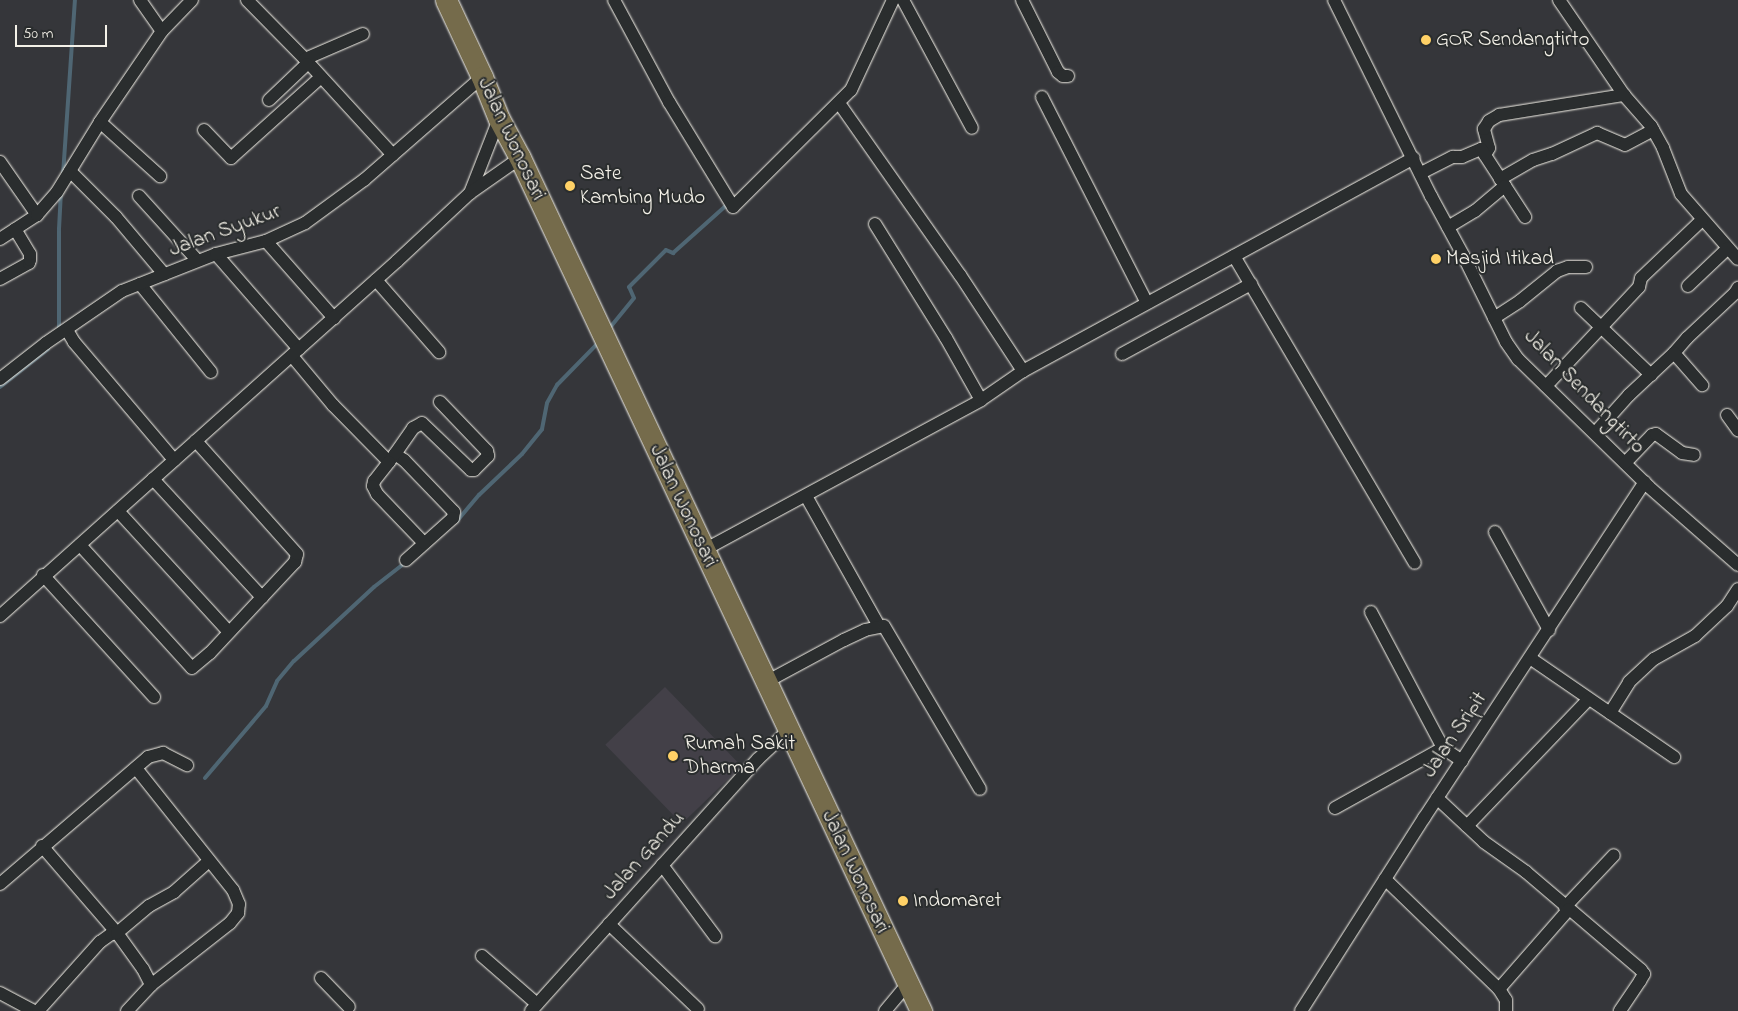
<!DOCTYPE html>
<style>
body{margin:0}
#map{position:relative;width:1738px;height:1011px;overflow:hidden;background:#35363a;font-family:"Indie Flower",sans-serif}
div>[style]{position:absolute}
.built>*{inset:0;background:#434048;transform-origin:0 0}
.stream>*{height:4px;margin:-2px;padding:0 2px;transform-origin:2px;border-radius:2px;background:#4f6673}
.roads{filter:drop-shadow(0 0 1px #f4f1e8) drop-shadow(0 0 1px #f4f1e8)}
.minor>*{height:12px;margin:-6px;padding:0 6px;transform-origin:6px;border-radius:6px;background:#2a2d2e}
.trunk>*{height:21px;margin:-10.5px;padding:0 10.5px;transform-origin:10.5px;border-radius:10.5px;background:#756b4b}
.dots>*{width:14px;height:14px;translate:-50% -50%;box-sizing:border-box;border:2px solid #2a2d2e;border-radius:50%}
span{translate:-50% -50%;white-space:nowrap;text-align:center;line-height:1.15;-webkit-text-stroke:4px #2a2d2e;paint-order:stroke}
.poi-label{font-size:21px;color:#f4f1e8}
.left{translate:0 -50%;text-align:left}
.street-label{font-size:21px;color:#f4f1e8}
.scale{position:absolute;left:15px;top:25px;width:92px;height:22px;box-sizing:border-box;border:2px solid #f4f1e8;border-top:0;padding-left:6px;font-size:15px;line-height:18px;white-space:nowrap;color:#f4f1e8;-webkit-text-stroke:4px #2a2d2e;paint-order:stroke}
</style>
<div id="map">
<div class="built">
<i style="left:665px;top:687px;width:110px;height:83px;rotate:46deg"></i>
</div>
<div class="stream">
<i style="left:63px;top:175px;width:175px;rotate:-86.1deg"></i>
<i style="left:59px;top:330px;width:101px;rotate:-90deg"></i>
<i style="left:59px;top:229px;width:37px;rotate:-87deg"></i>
<i style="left:608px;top:330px;width:41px;rotate:-50.9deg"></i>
<i style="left:634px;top:298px;width:12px;rotate:-114deg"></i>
<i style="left:629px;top:287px;width:52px;rotate:-45deg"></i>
<i style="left:666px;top:250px;width:8px;rotate:23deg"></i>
<i style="left:673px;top:253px;width:75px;rotate:-41.8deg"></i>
<i style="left:0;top:387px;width:61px;rotate:-38.4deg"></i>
<i style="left:457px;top:521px;width:34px;rotate:-50deg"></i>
<i style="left:479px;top:495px;width:59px;rotate:-43.6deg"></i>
<i style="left:522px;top:454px;width:32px;rotate:-51deg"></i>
<i style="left:542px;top:429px;width:26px;rotate:-79deg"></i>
<i style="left:547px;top:403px;width:21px;rotate:-61deg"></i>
<i style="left:557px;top:385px;width:60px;rotate:-45.7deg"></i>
<i style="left:205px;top:778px;width:94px;rotate:-49.7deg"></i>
<i style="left:266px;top:706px;width:27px;rotate:-66deg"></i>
<i style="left:277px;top:681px;width:26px;rotate:-50deg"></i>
<i style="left:294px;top:661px;width:109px;rotate:-42.8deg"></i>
<i style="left:374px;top:587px;width:39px;rotate:-38deg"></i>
</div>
<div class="roads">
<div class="minor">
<i style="left:140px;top:0;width:38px;rotate:55deg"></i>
<i style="left:247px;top:0;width:83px;rotate:45.5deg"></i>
<i style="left:305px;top:59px;width:130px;rotate:47.5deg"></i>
<i style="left:614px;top:0;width:116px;rotate:61.7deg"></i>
<i style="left:669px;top:102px;width:123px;rotate:58.6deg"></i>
<i style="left:733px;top:207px;width:166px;rotate:-44.8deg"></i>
<i style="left:851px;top:90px;width:99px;rotate:-65deg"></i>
<i style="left:903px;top:0;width:145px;rotate:61.7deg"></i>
<i style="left:1022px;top:0;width:80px;rotate:63.4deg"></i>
<i style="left:1058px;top:72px;width:6px;rotate:39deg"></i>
<i style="left:1063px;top:76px;width:5px"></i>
<i style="left:1334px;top:0;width:219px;rotate:63.7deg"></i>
<i style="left:1431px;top:196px;width:67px;rotate:61.5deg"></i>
<i style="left:1463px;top:255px;width:97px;rotate:63.7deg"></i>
<i style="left:1506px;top:342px;width:21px;rotate:55deg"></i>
<i style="left:1518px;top:359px;width:183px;rotate:44.3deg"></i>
<i style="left:1649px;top:487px;width:118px;rotate:41.2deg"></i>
<i style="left:1559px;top:0;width:115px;rotate:55.6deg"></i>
<i style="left:1624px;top:95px;width:41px;rotate:48.9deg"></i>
<i style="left:1651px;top:126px;width:25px;rotate:61deg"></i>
<i style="left:1663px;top:148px;width:49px;rotate:68.6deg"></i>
<i style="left:1681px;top:194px;width:86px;rotate:48.8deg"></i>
<i style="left:305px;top:59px;width:63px;rotate:-23.3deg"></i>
<i style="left:1042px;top:97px;width:231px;rotate:63deg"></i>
<i style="left:269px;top:100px;width:52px;rotate:-43.5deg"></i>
<i style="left:839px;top:103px;width:210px;rotate:54.9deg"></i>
<i style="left:960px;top:275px;width:115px;rotate:56.7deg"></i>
<i style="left:100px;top:122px;width:81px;rotate:42deg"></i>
<i style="left:204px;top:130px;width:39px;rotate:46deg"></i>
<i style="left:231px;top:158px;width:120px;rotate:-42deg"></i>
<i style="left:1485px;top:155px;width:8px;rotate:-60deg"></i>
<i style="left:1489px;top:148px;width:20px;rotate:-105deg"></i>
<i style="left:1484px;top:129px;width:9px;rotate:-58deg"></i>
<i style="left:1489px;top:121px;width:12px;rotate:-31deg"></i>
<i style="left:1499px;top:115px;width:127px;rotate:-9.1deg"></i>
<i style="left:0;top:162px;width:65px;rotate:55.1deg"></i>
<i style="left:70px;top:171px;width:65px;rotate:45deg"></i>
<i style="left:116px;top:217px;width:75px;rotate:49.9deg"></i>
<i style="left:1421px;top:173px;width:36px;rotate:-27deg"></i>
<i style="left:1453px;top:157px;width:9px"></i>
<i style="left:1462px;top:157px;width:21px;rotate:-23deg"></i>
<i style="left:1481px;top:149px;width:44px;rotate:57deg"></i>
<i style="left:1500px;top:179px;width:38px;rotate:-30deg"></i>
<i style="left:1533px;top:160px;width:20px;rotate:-18deg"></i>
<i style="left:1552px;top:154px;width:50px;rotate:-25deg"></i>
<i style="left:1597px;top:133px;width:30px;rotate:23deg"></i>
<i style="left:1625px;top:145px;width:32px;rotate:-28deg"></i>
<i style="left:470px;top:193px;width:79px;rotate:-68.6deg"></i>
<i style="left:139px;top:196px;width:86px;rotate:47.8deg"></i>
<i style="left:875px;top:224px;width:134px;rotate:58.1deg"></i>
<i style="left:946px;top:338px;width:71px;rotate:60.6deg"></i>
<i style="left:1448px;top:227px;width:31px;rotate:-31deg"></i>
<i style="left:1475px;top:211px;width:39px;rotate:-40deg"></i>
<i style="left:1505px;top:186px;width:37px;rotate:57deg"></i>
<i style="left:0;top:239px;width:44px;rotate:-33deg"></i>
<i style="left:37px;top:215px;width:30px;rotate:-49deg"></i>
<i style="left:57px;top:192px;width:82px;rotate:-58.4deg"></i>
<i style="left:100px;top:122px;width:110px;rotate:-55.7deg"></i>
<i style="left:162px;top:31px;width:43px;rotate:-45.9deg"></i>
<i style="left:266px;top:241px;width:103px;rotate:48.6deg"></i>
<i style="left:216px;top:254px;width:126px;rotate:48.9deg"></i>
<i style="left:1234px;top:256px;width:356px;rotate:59.5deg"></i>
<i style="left:0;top:279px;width:33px;rotate:-29deg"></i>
<i style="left:29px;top:263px;width:3px;rotate:-72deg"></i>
<i style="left:30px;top:260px;width:6px;rotate:-90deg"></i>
<i style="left:30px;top:254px;width:29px;rotate:-121deg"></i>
<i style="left:376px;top:280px;width:96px;rotate:48.8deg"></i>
<i style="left:140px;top:284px;width:113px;rotate:51.1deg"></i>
<i style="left:1688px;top:286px;width:55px;rotate:-43.5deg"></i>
<i style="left:1581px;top:308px;width:97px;rotate:43.7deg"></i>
<i style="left:1494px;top:318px;width:31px;rotate:-33deg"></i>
<i style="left:1520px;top:301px;width:48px;rotate:-39deg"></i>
<i style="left:1557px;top:271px;width:12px;rotate:-20deg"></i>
<i style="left:1568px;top:267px;width:18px"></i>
<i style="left:67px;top:330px;width:14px;rotate:60deg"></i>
<i style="left:74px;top:342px;width:155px;rotate:49.7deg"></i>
<i style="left:1674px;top:353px;width:20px;rotate:-49deg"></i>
<i style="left:1687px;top:338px;width:66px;rotate:-43.2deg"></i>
<i style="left:1735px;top:293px;width:6px;rotate:-59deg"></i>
<i style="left:1122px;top:354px;width:147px;rotate:-28.5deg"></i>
<i style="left:292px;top:356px;width:64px;rotate:50.1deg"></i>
<i style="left:333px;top:405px;width:80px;rotate:45.5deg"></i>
<i style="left:389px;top:462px;width:10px;rotate:-53deg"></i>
<i style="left:395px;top:454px;width:11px;rotate:34deg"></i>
<i style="left:404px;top:460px;width:72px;rotate:46.1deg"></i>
<i style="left:454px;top:512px;width:6px;rotate:99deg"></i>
<i style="left:453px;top:518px;width:63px;rotate:138.2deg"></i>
<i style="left:0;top:379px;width:58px;rotate:-38deg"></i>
<i style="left:46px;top:343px;width:92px;rotate:-34.4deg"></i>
<i style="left:122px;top:291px;width:101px;rotate:-21.5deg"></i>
<i style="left:216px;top:254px;width:52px;rotate:-14.6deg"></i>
<i style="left:266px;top:241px;width:43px;rotate:-24.8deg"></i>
<i style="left:305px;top:223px;width:73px;rotate:-36.1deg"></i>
<i style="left:364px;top:180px;width:157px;rotate:-41.1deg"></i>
<i style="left:1546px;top:386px;width:136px;rotate:-46.8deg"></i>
<i style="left:1639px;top:287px;width:9px;rotate:-77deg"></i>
<i style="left:1641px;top:278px;width:84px;rotate:-43.6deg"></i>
<i style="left:1727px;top:415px;width:19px;rotate:54deg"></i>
<i style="left:1595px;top:433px;width:51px;rotate:-48.2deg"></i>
<i style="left:1629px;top:395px;width:62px;rotate:-43deg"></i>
<i style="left:1674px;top:353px;width:43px;rotate:48.8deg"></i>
<i style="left:395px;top:454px;width:32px;rotate:-55deg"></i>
<i style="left:413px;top:428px;width:10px;rotate:-29deg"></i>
<i style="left:422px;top:423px;width:68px;rotate:43.8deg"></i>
<i style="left:471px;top:470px;width:3px"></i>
<i style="left:474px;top:470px;width:20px;rotate:-45deg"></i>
<i style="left:488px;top:456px;width:5px;rotate:-101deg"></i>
<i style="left:487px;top:451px;width:68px;rotate:-133.8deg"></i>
<i style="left:389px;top:462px;width:24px;rotate:128deg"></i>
<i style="left:374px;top:481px;width:5px;rotate:101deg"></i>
<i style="left:373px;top:486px;width:9px;rotate:63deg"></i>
<i style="left:377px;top:494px;width:68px;rotate:46.2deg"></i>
<i style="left:1625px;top:463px;width:39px;rotate:-46deg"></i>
<i style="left:1652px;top:435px;width:4px;rotate:-14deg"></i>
<i style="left:1656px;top:434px;width:32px;rotate:36deg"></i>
<i style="left:1682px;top:453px;width:12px;rotate:9deg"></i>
<i style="left:153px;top:479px;width:161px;rotate:47.3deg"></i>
<i style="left:806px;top:496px;width:149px;rotate:60.7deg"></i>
<i style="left:118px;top:511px;width:163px;rotate:47.5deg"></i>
<i style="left:1495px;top:532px;width:112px;rotate:61.1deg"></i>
<i style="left:80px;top:545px;width:166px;rotate:47.7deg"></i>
<i style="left:192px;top:668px;width:23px;rotate:-40deg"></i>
<i style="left:210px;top:653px;width:125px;rotate:-47deg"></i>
<i style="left:295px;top:562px;width:8px;rotate:-76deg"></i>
<i style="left:297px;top:554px;width:152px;rotate:-131.8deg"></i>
<i style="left:704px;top:550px;width:315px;rotate:-28.4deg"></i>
<i style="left:981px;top:400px;width:51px;rotate:-34.6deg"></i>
<i style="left:1023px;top:371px;width:445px;rotate:-28.6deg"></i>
<i style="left:43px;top:575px;width:165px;rotate:47.7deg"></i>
<i style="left:1371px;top:612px;width:154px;rotate:62.1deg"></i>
<i style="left:0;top:616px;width:533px;rotate:-41.8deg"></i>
<i style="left:397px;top:261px;width:100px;rotate:-43deg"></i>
<i style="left:470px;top:193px;width:61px;rotate:-35deg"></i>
<i style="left:1530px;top:658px;width:175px;rotate:34.5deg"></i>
<i style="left:766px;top:682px;width:89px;rotate:-28.3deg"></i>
<i style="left:844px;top:640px;width:23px;rotate:-25deg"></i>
<i style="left:865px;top:630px;width:19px;rotate:-12deg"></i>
<i style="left:884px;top:626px;width:189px;rotate:59.5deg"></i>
<i style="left:1610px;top:713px;width:36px;rotate:-58deg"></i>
<i style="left:1629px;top:682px;width:34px;rotate:-43deg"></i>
<i style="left:1654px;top:659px;width:47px;rotate:-29.3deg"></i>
<i style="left:1695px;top:636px;width:44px;rotate:-43.2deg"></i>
<i style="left:1727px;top:606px;width:20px;rotate:-57deg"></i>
<i style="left:1437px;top:798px;width:64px;rotate:43.1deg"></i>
<i style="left:1484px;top:842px;width:52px;rotate:35.5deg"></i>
<i style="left:1526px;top:872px;width:151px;rotate:40.4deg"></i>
<i style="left:1641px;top:970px;width:5px;rotate:53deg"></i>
<i style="left:1644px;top:974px;width:8px;rotate:120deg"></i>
<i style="left:1640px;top:981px;width:36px;rotate:124deg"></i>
<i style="left:1335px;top:808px;width:124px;rotate:-29.1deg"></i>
<i style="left:1443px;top:748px;width:23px;rotate:34deg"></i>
<i style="left:1467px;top:826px;width:176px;rotate:-46.2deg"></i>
<i style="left:42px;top:846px;width:115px;rotate:49.2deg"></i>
<i style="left:117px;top:933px;width:44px;rotate:54.2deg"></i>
<i style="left:143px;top:969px;width:18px;rotate:63deg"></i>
<i style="left:662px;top:865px;width:89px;rotate:53.3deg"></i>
<i style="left:1385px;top:879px;width:158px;rotate:44deg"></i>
<i style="left:1499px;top:989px;width:13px;rotate:58deg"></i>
<i style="left:1506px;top:1000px;width:11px;rotate:90deg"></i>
<i style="left:0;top:884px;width:195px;rotate:-40.6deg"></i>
<i style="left:148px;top:757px;width:16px;rotate:-15deg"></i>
<i style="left:163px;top:753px;width:27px;rotate:27deg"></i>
<i style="left:1565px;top:907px;width:71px;rotate:-46.7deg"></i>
<i style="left:609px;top:924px;width:123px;rotate:43.7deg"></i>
<i style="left:482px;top:956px;width:73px;rotate:41.1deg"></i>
<i style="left:321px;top:978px;width:40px;rotate:46deg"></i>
<i style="left:1499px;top:989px;width:106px;rotate:-48.8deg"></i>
<i style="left:0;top:993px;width:38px;rotate:28deg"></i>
<i style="left:38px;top:1011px;width:93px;rotate:-48.1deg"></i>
<i style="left:100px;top:942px;width:14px;rotate:-36deg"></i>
<i style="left:111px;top:934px;width:6px;rotate:-9deg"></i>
<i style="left:117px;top:933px;width:42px;rotate:-40.2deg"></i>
<i style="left:149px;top:906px;width:29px;rotate:-29deg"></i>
<i style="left:174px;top:892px;width:47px;rotate:-41.5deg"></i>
<i style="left:127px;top:1011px;width:35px;rotate:-47deg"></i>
<i style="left:151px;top:985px;width:100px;rotate:-38.1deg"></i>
<i style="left:230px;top:923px;width:13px;rotate:-51deg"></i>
<i style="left:238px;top:913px;width:9px;rotate:-84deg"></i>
<i style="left:239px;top:904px;width:15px;rotate:-113deg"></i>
<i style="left:233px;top:890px;width:156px;rotate:-128.5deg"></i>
<i style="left:531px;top:1011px;width:339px;rotate:-48deg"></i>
<i style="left:758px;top:759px;width:42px;rotate:-43.1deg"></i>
<i style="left:885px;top:1011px;width:35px;rotate:-50deg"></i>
<i style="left:1301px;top:1011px;width:229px;rotate:-57.5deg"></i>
<i style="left:1424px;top:818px;width:402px;rotate:-56.7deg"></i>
</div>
<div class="trunk">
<i style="left:446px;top:0;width:85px;rotate:64.9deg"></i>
<i style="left:482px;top:77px;width:45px;rotate:68deg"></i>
<i style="left:499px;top:119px;width:44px;rotate:61.7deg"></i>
<i style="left:520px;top:158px;width:943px;rotate:64.82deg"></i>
</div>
</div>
<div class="dots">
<i style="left:1426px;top:40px;background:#ffd166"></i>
<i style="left:570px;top:186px;background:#ffd166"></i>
<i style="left:1436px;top:259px;background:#ffd166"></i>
<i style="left:673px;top:756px;background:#ffd166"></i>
<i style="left:903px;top:901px;background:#ffd166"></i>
</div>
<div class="poi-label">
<span class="left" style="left:1436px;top:40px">GOR Sendangtirto</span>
<span class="left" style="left:580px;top:186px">Sate<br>Kambing Mudo</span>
<span class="left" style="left:1446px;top:259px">Masjid Itikad</span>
<span class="left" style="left:684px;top:756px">Rumah Sakit<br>Dharma</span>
<span class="left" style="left:913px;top:901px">Indomaret</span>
</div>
<div class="street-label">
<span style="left:511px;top:139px;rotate:65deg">Jalan Wonosari</span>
<span style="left:225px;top:231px;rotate:-20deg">Jalan Syukur</span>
<span style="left:1584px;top:392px;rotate:46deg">Jalan Sendangtirto</span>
<span style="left:683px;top:506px;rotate:65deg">Jalan Wonosari</span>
<span style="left:1455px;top:735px;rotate:-56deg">Jalan Sripit</span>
<span style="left:644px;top:856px;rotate:-48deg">Jalan Gandu</span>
<span style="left:855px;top:872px;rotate:65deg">Jalan Wonosari</span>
</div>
<div class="scale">50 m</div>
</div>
